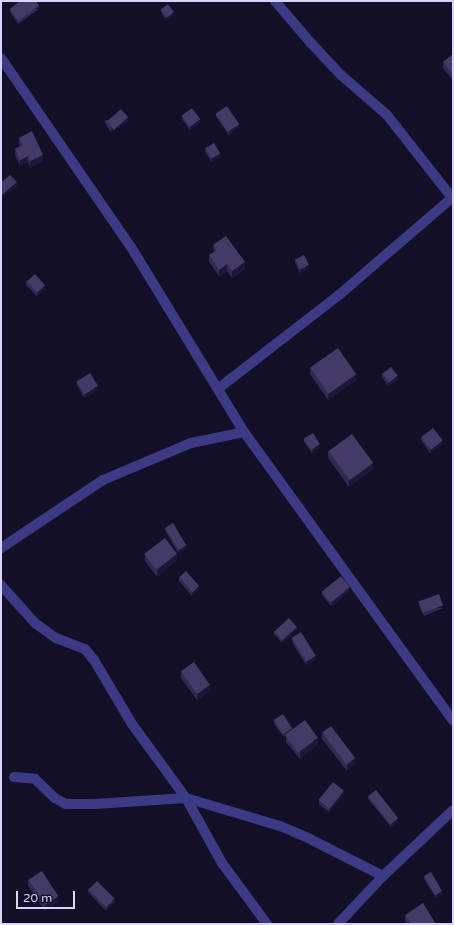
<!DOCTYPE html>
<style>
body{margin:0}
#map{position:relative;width:454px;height:925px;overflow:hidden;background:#130f26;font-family:"Varela Round",sans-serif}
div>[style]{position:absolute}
.minor>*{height:10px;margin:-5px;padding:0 5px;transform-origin:5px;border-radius:5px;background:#3d3a85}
.wall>*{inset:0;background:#312854}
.shaded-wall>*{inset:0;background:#1d163a;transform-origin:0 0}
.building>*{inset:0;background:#433a66;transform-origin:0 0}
span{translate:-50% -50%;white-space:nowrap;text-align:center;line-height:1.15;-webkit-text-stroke:3px #130f26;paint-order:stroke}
.frame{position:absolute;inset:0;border:2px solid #d9d4ff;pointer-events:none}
.scale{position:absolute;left:16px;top:891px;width:59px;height:18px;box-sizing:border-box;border:2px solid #d9d4ff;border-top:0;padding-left:5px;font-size:12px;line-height:14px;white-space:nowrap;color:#d9d4ff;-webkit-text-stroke:3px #130f26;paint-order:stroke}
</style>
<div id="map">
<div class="minor">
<i style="left:275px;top:1px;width:54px;rotate:49.5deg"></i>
<i style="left:310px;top:42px;width:45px;rotate:46.8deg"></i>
<i style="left:341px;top:75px;width:61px;rotate:41deg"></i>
<i style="left:387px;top:115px;width:107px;rotate:51.8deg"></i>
<i style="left:1px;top:58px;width:229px;rotate:55.5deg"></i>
<i style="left:131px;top:247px;width:217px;rotate:58.6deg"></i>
<i style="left:244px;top:432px;width:357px;rotate:54.1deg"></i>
<i style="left:219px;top:388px;width:152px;rotate:-37.8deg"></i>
<i style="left:339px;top:295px;width:150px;rotate:-40.7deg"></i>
<i style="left:1px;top:548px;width:123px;rotate:-33.7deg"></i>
<i style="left:103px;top:480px;width:95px;rotate:-22.8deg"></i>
<i style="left:191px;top:443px;width:54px;rotate:-11.7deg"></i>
<i style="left:1px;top:585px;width:51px;rotate:48.2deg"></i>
<i style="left:35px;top:623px;width:26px;rotate:36deg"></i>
<i style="left:56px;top:638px;width:31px;rotate:21deg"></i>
<i style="left:85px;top:649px;width:14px;rotate:51deg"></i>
<i style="left:94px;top:660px;width:74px;rotate:59.3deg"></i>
<i style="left:132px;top:724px;width:92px;rotate:53.9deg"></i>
<i style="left:186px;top:798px;width:98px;rotate:16.6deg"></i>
<i style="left:280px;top:826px;width:30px;rotate:23deg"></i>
<i style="left:308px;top:838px;width:84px;rotate:26.9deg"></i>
<i style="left:14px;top:777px;width:21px;rotate:5deg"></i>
<i style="left:35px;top:779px;width:28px;rotate:44deg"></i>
<i style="left:55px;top:798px;width:13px;rotate:29deg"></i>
<i style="left:66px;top:804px;width:29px"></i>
<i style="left:95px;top:804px;width:91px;rotate:-3.8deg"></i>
<i style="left:186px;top:798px;width:74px;rotate:61deg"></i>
<i style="left:222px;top:863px;width:76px;rotate:53.6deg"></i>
<i style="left:338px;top:924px;width:66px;rotate:-46.8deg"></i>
<i style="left:383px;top:876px;width:96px;rotate:-43.3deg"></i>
</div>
<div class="wall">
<i style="clip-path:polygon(10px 9px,39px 9px,18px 24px,10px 12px)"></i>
<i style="clip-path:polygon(161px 9px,174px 15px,166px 20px,161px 12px)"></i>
<i style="clip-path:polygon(453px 54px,452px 79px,443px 68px,443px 62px)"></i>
<i style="clip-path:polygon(216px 114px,239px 127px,229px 135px,216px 117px)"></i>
<i style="clip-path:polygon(182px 116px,200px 122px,190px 130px,182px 119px)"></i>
<i style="clip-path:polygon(105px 120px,128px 121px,111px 132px,105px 123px)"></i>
<i style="clip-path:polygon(19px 138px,43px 161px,30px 168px,28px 162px,20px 166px,15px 155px,15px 149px,20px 146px,19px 144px)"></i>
<i style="clip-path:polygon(205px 148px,220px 156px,211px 162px,205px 151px)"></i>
<i style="clip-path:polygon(213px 245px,245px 269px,232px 278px,227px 271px,219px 276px,209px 262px,209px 255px,214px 252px)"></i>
<i style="clip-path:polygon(295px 260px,309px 268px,300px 273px,295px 263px)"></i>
<i style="clip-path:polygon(26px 281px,45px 289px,37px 296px,26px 285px)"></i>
<i style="clip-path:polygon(310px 368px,356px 380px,328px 400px,310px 374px)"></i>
<i style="clip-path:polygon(382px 374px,398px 379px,388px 386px,382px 377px)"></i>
<i style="clip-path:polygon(77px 382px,98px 390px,84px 398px,77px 385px)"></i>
<i style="clip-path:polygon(421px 437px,443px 444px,430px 453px,421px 440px)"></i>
<i style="clip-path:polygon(304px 439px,320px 447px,312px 453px,304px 442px)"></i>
<i style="clip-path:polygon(328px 451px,373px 469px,349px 487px,328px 458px)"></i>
<i style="clip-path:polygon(165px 527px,186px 548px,178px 553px,165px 530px)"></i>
<i style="clip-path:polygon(145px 555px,177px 560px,157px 577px,145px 561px)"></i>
<i style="clip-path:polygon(179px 577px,199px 589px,192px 596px,179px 581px)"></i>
<i style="clip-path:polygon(350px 591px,331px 606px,322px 595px,322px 592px)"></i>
<i style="clip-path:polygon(419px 602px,443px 608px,424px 616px,419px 605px)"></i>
<i style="clip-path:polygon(297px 630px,282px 643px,274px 634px,274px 631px)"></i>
<i style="clip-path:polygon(292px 638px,316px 659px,306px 665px,292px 642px)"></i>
<i style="clip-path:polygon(181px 672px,210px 691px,197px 700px,181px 678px)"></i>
<i style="clip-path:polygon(274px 720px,292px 731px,318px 744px,300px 759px,286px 742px,286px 736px,287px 735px,284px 737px,274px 724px)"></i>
<i style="clip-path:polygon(322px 733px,355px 764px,347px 771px,322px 739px)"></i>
<i style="clip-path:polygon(344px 794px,329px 812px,319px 804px,319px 800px)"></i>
<i style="clip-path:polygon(368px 796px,398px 821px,391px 827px,368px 799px)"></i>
<i style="clip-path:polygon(424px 876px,442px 894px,436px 898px,424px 879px)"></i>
<i style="clip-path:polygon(28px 879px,58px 902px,45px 911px,28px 886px)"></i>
<i style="clip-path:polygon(88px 889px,115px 902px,106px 911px,88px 892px)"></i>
<i style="clip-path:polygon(405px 915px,436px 924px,407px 924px,405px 921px)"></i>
</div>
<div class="shaded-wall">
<i style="left:39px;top:6px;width:3px;height:26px;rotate:90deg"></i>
<i style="clip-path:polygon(174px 12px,174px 15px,166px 20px,166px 17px)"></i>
<i style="clip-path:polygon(128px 117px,128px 121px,111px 132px,111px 129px)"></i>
<i style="clip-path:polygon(200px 119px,200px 122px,190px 130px,190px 126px)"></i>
<i style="clip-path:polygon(239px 124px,239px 127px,229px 135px,229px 131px)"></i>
<i style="clip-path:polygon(220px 153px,220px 156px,211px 162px,211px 158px)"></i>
<i style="clip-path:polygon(43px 155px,43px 161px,30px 168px,30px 161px)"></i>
<i style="clip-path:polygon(28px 156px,28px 162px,20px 166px,20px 160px)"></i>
<i style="clip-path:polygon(17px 182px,17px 186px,2px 198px,2px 195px)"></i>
<i style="clip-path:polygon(245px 262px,245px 269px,232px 278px,232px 271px)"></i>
<i style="clip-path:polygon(227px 264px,227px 271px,219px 276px,219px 270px)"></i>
<i style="clip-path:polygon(309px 265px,309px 268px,300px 273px,300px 270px)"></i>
<i style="clip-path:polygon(45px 285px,45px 289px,37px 296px,37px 293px)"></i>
<i style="clip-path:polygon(356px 374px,356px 380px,328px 400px,328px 394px)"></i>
<i style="clip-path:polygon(398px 376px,398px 379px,388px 386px,388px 383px)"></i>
<i style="clip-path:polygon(98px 386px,98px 390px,84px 398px,84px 395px)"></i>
<i style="clip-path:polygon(443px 441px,443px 444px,430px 453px,430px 450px)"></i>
<i style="clip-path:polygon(320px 444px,320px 447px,312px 453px,312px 450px)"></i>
<i style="clip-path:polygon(373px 463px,373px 469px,349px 487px,349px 480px)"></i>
<i style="clip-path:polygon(186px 545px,186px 548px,178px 553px,178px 550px)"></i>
<i style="clip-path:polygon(177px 554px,177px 560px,157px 577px,157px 570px)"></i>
<i style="clip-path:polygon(199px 586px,199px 589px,192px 596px,192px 593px)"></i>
<i style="clip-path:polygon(350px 587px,350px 591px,331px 606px,331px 603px)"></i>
<i style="left:443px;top:605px;width:3px;height:21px;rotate:90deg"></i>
<i style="clip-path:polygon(297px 627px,297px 630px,282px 643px,282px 640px)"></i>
<i style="clip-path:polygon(316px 656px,316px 659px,306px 665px,306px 662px)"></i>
<i style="clip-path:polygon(210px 685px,210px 691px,197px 700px,197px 694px)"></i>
<i style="clip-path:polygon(292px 728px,292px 731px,284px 737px,284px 734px)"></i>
<i style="clip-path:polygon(318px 738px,318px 744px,300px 759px,300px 752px)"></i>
<i style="clip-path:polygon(355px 758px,355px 764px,347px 771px,347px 765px)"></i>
<i style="clip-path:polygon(344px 791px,344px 794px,329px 812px,329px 809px)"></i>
<i style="clip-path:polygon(398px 818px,398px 821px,391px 827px,391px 824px)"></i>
<i style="clip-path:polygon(442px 891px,442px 894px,436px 898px,436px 895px)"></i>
<i style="clip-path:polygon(58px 896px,58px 902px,45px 911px,45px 905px)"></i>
<i style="clip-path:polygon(115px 899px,115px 902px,106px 911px,106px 908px)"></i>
</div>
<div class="building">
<i style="clip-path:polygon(20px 1px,36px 1px,39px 6px,18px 21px,10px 9px)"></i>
<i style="left:168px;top:4px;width:10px;height:9px;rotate:53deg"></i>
<i style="clip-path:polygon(453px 54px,453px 72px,452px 73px,443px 62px)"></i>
<i style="left:227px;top:106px;width:22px;height:14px;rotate:56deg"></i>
<i style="left:192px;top:108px;width:14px;height:13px;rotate:54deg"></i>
<i style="left:121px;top:109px;width:11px;height:19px;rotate:49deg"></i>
<i style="clip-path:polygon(32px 131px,43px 155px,30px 161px,28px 156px,20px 160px,15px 149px,23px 145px,19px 138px)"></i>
<i style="left:214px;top:143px;width:12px;height:10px;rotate:59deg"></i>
<i style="clip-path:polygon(10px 175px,17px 182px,2px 195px,1px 194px,1px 182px)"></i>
<i style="clip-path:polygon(226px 236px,245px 262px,232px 271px,227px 264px,219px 270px,209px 255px,217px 250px,213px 245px)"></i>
<i style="left:304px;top:255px;width:11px;height:10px;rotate:63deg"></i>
<i style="left:35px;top:274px;width:15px;height:11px;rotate:48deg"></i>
<i style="left:338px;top:348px;width:32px;height:34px;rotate:55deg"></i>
<i style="left:391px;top:367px;width:11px;height:11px;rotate:52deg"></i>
<i style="left:90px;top:373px;width:15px;height:16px;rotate:58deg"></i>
<i style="left:433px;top:428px;width:16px;height:15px;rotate:52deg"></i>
<i style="left:313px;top:433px;width:13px;height:11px;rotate:58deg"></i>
<i style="left:352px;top:434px;width:36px;height:29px;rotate:54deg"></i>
<i style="left:173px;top:523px;width:26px;height:9px;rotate:59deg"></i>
<i style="left:165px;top:538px;width:20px;height:26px;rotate:53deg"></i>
<i style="left:186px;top:571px;width:20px;height:9px;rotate:49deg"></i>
<i style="left:341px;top:576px;width:14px;height:25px;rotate:51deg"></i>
<i style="left:439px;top:594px;width:12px;height:22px;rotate:70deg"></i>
<i style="left:289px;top:618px;width:12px;height:20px;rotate:48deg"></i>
<i style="left:301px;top:632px;width:28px;height:11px;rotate:58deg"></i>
<i style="left:194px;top:662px;width:28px;height:16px;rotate:55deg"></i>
<i style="left:283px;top:714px;width:17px;height:11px;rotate:57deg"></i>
<i style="left:305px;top:720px;width:22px;height:25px;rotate:54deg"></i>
<i style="left:331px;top:726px;width:40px;height:11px;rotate:53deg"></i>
<i style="left:333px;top:782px;width:14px;height:23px;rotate:39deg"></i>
<i style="left:376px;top:790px;width:36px;height:10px;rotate:52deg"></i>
<i style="left:42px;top:871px;width:30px;height:16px;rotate:57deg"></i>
<i style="left:431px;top:872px;width:22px;height:8px;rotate:60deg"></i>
<i style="left:97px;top:881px;width:25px;height:12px;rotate:45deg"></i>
<i style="clip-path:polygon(423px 903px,436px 924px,411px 924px,405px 915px)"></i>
</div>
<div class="frame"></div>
<div class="scale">20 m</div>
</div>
